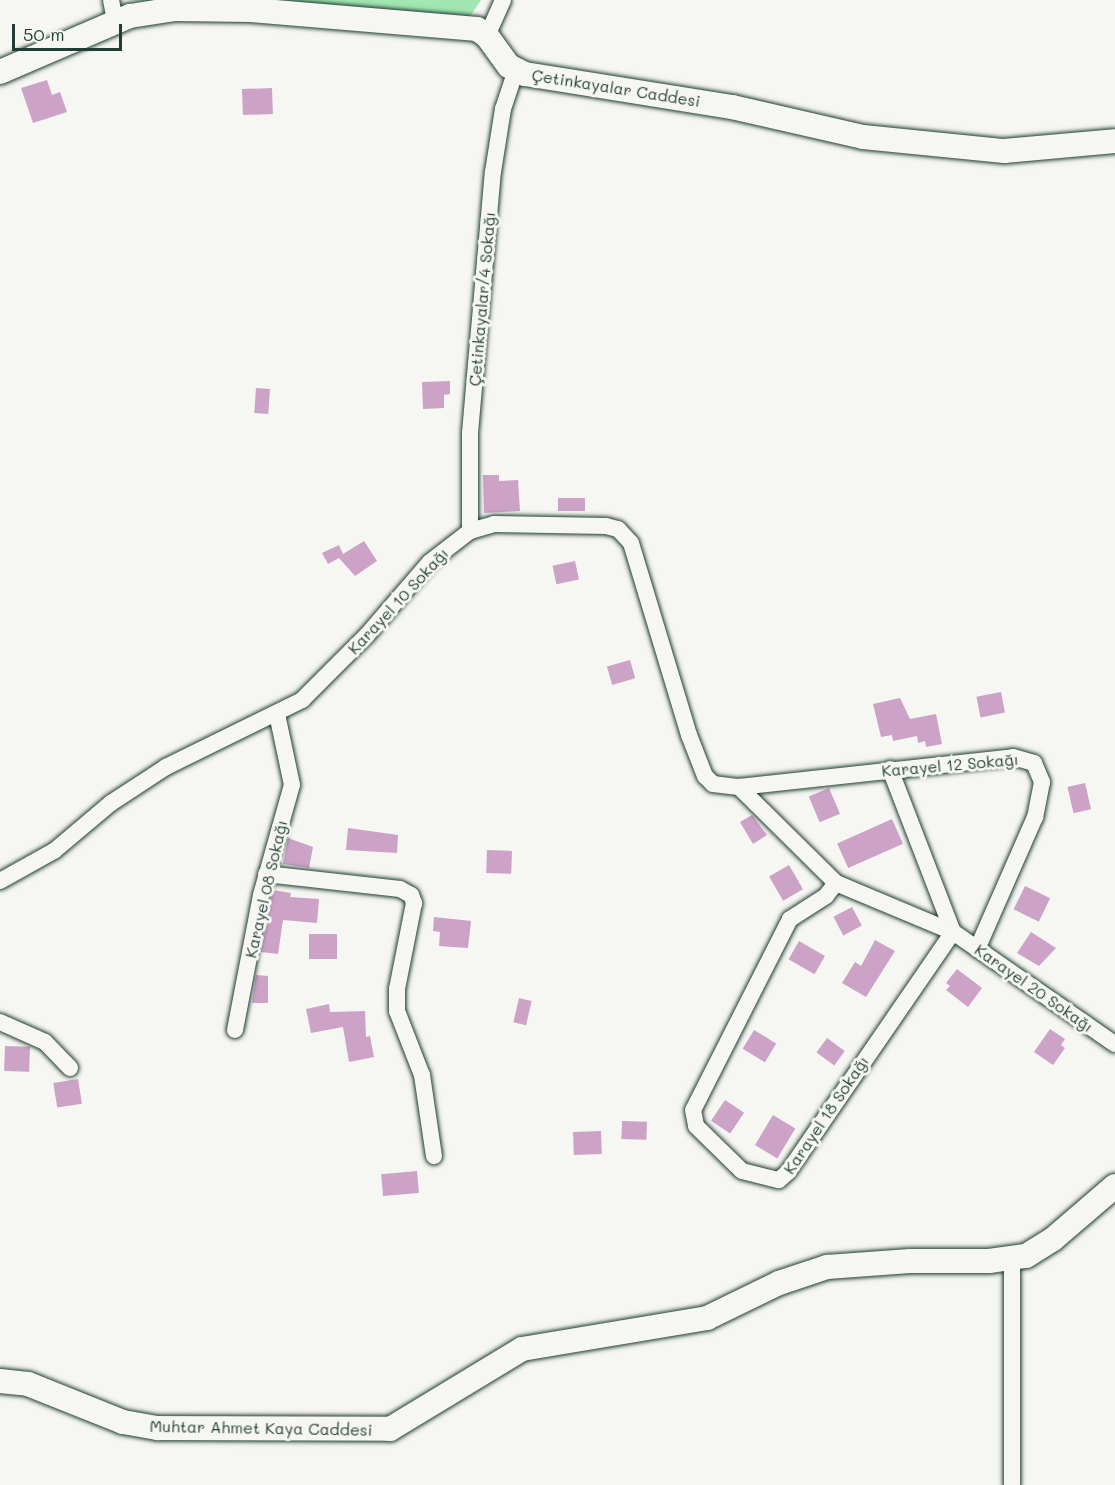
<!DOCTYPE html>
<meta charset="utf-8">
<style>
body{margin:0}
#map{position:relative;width:1115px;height:1485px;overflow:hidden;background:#f6f6f2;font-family:Mali,sans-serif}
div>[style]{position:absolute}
.green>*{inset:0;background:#a2e7b2}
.building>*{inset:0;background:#cda2c7;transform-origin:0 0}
.roads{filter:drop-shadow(0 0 2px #1f3d34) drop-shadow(0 0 2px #1f3d34)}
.street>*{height:16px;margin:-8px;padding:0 8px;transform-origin:8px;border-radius:8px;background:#f6f6f2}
.secondary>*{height:24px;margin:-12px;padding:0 12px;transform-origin:12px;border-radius:12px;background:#f6f6f2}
span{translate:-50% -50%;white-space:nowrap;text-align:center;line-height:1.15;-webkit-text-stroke:6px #f6f6f2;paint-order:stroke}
.street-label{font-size:16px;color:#1f3d34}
.scale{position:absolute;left:12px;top:24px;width:110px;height:27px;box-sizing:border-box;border:3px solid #1f3d34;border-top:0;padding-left:8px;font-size:18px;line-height:21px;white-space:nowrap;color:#1f3d34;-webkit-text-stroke:4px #f6f6f2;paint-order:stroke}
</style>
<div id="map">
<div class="green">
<i style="clip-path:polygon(129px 0,481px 0,467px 21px,336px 18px)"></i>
</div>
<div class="building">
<i style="clip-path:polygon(47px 80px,52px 95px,60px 92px,67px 112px,33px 123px,21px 88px)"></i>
<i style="left:272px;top:88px;width:26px;height:30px;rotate:88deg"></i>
<i style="clip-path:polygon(450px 381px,450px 394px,444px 395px,444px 408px,423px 409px,422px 382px)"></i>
<i style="left:256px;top:388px;width:14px;height:25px;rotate:4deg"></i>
<i style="clip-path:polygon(483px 475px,499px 475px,499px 481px,518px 480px,520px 511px,484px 513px)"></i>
<i style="left:585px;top:498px;width:13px;height:27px;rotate:90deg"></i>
<i style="clip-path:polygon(364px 541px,377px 561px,355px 576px,339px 558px,328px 564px,322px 553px,339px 545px,343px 554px)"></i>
<i style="left:575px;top:561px;width:19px;height:23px;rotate:78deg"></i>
<i style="left:630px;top:660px;width:19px;height:24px;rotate:74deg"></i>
<i style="left:1001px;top:692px;width:21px;height:25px;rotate:79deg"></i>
<i style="clip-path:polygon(900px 698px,910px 719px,936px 714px,942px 744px,926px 747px,925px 741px,918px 743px,917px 736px,893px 741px,892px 735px,881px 737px,873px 704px)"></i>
<i style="left:1085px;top:783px;width:27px;height:18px;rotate:77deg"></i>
<i style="left:829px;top:788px;width:28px;height:22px;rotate:67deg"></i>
<i style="clip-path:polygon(752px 815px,767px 835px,753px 844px,740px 822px)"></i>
<i style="left:892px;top:819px;width:27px;height:60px;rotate:66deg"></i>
<i style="clip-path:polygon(348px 828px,398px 835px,397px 853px,346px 850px)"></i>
<i style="clip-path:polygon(288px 838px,313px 847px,309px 868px,283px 864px)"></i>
<i style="left:487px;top:850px;width:25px;height:23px;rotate:2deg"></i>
<i style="left:789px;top:865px;width:28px;height:23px;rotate:60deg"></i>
<i style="left:1025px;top:886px;width:28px;height:26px;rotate:26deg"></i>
<i style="clip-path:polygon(273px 890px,291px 893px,290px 897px,319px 899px,317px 923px,283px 920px,278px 954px,261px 952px)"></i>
<i style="left:852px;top:907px;width:21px;height:21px;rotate:62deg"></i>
<i style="clip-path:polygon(434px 917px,471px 921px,468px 948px,439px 946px,440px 932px,433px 931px)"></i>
<i style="clip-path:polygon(1031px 932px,1056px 948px,1039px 966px,1017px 953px)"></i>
<i style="left:309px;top:934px;width:28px;height:25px"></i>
<i style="clip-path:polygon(875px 940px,895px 951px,866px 997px,842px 983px,855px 962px,861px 966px)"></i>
<i style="left:799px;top:941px;width:30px;height:21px;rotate:30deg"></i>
<i style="clip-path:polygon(957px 969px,982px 988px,968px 1007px,946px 990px,950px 986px,946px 983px)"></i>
<i style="clip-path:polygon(256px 975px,268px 976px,268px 1003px,252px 1003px)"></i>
<i style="left:519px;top:998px;width:13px;height:25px;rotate:13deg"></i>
<i style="clip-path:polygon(329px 1004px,330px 1012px,365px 1011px,366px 1037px,370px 1036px,374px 1057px,349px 1062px,343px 1027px,311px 1033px,306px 1009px)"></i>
<i style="clip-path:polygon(1050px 1029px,1065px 1039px,1061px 1045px,1065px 1048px,1053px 1065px,1034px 1052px)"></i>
<i style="left:754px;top:1030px;width:26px;height:22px;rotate:31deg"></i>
<i style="left:827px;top:1038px;width:22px;height:18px;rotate:36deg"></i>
<i style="left:5px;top:1046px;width:25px;height:25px;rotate:2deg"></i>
<i style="left:78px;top:1079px;width:25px;height:25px;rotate:81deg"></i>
<i style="left:725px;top:1100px;width:23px;height:25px;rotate:34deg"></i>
<i style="left:773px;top:1115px;width:26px;height:35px;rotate:31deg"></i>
<i style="left:622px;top:1121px;width:25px;height:18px;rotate:2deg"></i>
<i style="left:601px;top:1131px;width:23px;height:28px;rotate:88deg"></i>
<i style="left:417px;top:1171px;width:22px;height:36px;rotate:85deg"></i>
</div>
<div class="roads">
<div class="street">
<i style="left:111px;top:0;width:21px;rotate:79deg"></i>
<i style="left:487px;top:36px;width:39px;rotate:-66deg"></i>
<i style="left:470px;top:531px;width:98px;rotate:-90deg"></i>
<i style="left:470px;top:433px;width:262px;rotate:-85deg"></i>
<i style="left:493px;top:172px;width:64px;rotate:-81deg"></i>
<i style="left:503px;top:109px;width:41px;rotate:-71.6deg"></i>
<i style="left:890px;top:769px;width:175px;rotate:68.9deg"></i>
<i style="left:739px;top:787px;width:136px;rotate:44.7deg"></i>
<i style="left:836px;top:883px;width:127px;rotate:22.7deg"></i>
<i style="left:953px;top:932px;width:197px;rotate:34.7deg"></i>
<i style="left:266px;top:874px;width:135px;rotate:6.4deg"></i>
<i style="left:400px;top:889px;width:13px;rotate:29deg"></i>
<i style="left:411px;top:895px;width:9px;rotate:69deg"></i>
<i style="left:414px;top:903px;width:88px;rotate:101.2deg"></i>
<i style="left:397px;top:989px;width:22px;rotate:90deg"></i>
<i style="left:397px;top:1011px;width:69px;rotate:68.7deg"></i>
<i style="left:422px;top:1075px;width:82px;rotate:81.6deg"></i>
<i style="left:0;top:881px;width:62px;rotate:-29.1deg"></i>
<i style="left:54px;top:851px;width:75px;rotate:-40.1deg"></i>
<i style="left:111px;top:803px;width:66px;rotate:-33.2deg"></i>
<i style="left:166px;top:767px;width:152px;rotate:-26.2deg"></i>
<i style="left:302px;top:700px;width:92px;rotate:-45deg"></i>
<i style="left:367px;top:635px;width:96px;rotate:-49.2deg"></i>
<i style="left:430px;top:562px;width:51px;rotate:-37.8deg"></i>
<i style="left:470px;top:531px;width:25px;rotate:-16deg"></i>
<i style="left:494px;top:524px;width:112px;rotate:1deg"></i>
<i style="left:606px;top:526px;width:12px;rotate:14deg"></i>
<i style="left:618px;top:529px;width:19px;rotate:47deg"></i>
<i style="left:631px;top:543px;width:201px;rotate:73.2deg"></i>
<i style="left:689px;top:735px;width:44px;rotate:68.7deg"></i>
<i style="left:705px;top:776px;width:11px;rotate:45deg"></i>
<i style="left:713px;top:784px;width:26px;rotate:7deg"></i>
<i style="left:739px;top:787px;width:276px;rotate:-6.2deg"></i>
<i style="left:1013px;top:757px;width:22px;rotate:16deg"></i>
<i style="left:1034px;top:763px;width:21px;rotate:67deg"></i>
<i style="left:1042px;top:782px;width:36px;rotate:101deg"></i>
<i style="left:1035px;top:817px;width:144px;rotate:113.7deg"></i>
<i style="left:836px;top:883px;width:16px;rotate:128deg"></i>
<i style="left:826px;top:896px;width:43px;rotate:147.4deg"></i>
<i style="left:790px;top:919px;width:214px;rotate:116.9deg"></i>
<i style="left:693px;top:1110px;width:16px;rotate:79deg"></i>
<i style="left:696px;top:1126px;width:64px;rotate:44.4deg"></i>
<i style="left:742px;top:1171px;width:38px;rotate:14deg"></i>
<i style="left:779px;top:1180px;width:12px;rotate:-42deg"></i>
<i style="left:788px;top:1172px;width:291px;rotate:-55.5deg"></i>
<i style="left:0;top:1022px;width:49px;rotate:24deg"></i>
<i style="left:45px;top:1042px;width:36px;rotate:46deg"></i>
<i style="left:235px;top:1030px;width:137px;rotate:-79.1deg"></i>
<i style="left:261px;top:895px;width:114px;rotate:-74.3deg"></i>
<i style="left:292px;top:785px;width:73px;rotate:-101.9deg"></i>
<i style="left:1012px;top:1259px;width:226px;rotate:90deg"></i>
</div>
<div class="secondary">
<i style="left:0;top:72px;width:142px;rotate:-23.3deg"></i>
<i style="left:130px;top:16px;width:46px;rotate:-8.8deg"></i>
<i style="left:175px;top:9px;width:76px;rotate:0.8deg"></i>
<i style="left:251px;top:10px;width:227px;rotate:4.8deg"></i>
<i style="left:477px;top:29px;width:12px;rotate:35deg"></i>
<i style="left:487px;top:36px;width:37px;rotate:54deg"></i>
<i style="left:509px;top:66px;width:18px;rotate:27deg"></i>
<i style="left:525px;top:74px;width:210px;rotate:9.1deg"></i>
<i style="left:732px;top:107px;width:134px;rotate:12.9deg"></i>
<i style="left:863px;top:137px;width:142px;rotate:5.7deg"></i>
<i style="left:1004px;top:151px;width:111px;rotate:-5.1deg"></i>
<i style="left:0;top:1381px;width:28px;rotate:6deg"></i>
<i style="left:28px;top:1384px;width:102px;rotate:21.8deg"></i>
<i style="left:123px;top:1422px;width:36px;rotate:10deg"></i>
<i style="left:158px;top:1428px;width:232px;rotate:0.2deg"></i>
<i style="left:390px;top:1429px;width:154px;rotate:-31.2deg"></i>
<i style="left:522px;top:1349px;width:188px;rotate:-9.5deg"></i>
<i style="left:707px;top:1318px;width:80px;rotate:-25.9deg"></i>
<i style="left:779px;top:1283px;width:51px;rotate:-18.4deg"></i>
<i style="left:827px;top:1267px;width:83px;rotate:-4.1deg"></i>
<i style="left:910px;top:1261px;width:79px"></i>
<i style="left:989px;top:1261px;width:37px;rotate:-8deg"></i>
<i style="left:1026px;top:1256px;width:31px;rotate:-32deg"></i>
<i style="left:1052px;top:1240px;width:83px;rotate:-40.6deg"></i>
</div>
</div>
<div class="street-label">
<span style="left:616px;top:88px;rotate:9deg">Çetinkayalar Caddesi</span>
<span style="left:482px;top:299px;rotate:-85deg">Çetinkayalar/4 Sokağı</span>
<span style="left:398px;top:601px;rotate:-47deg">Karayel 10 Sokağı</span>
<span style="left:950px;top:765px;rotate:-5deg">Karayel 12 Sokağı</span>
<span style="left:266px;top:889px;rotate:-77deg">Karayel 08 Sokağı</span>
<span style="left:1034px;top:988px;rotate:35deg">Karayel 20 Sokağı</span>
<span style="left:826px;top:1115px;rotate:-56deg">Karayel 18 Sokağı</span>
<span style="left:261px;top:1428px;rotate:1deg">Muhtar Ahmet Kaya Caddesi</span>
</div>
<div class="scale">50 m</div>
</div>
